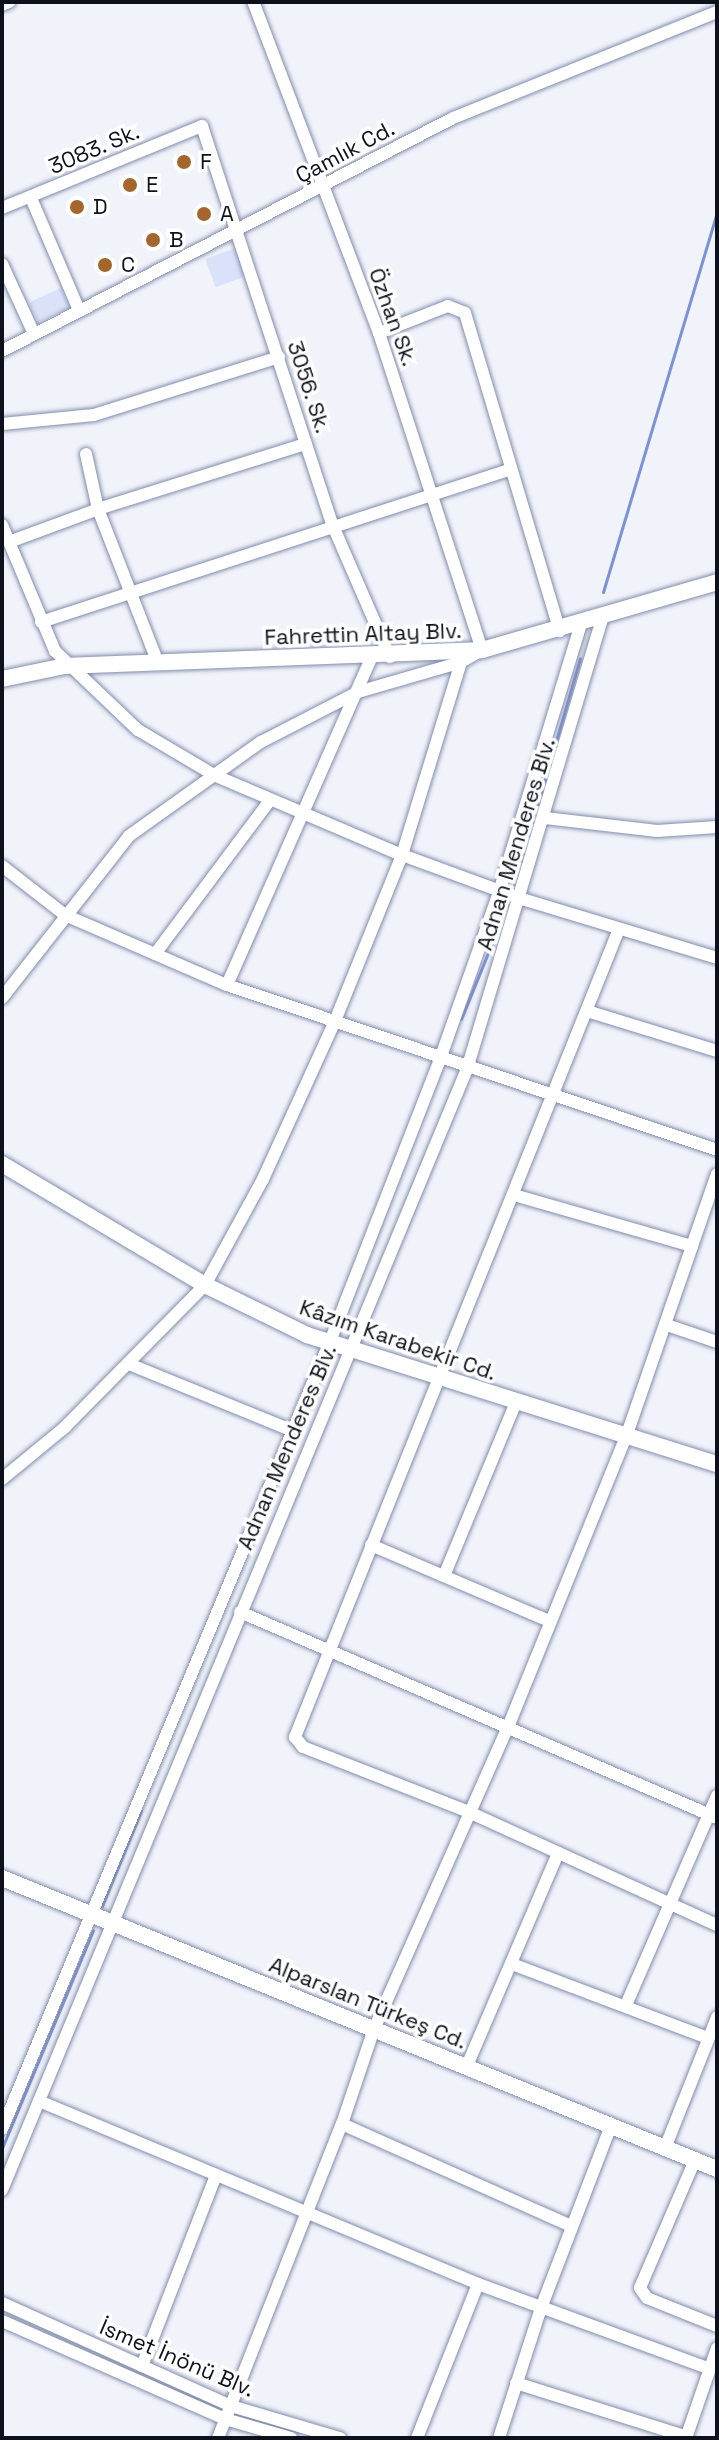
<!DOCTYPE html>
<meta charset="utf-8">
<style>
body{margin:0}
#map{position:relative;width:719px;height:2440px;overflow:hidden;background:#f0f3fa;font-family:"Space Grotesk",sans-serif}
div>[style]{position:absolute}
.green>*{inset:0;background:#dae2fa;transform-origin:0 0}
.stream>*{height:3px;margin:-1.5px;padding:0 1.5px;transform-origin:1.5px;border-radius:1.5px;background:#7c91d7}
.roads{filter:drop-shadow(0 0 2px #828cac) drop-shadow(0 0 2px #828cac)}
.street>*{height:12px;margin:-6px;padding:0 6px;transform-origin:6px;border-radius:6px;background:#fff}
.secondary>*{height:16px;margin:-8px;padding:0 8px;transform-origin:8px;border-radius:8px;background:#fff}
.dots>*{width:22px;height:22px;translate:-50% -50%;box-sizing:border-box;border:4px solid #fff;border-radius:50%}
span{translate:-50% -50%;white-space:nowrap;text-align:center;line-height:1.15;-webkit-text-stroke:7px #fff;paint-order:stroke}
.street-label{font-size:22px;color:#0d111c}
.poi-label{font-size:22px;color:#0d111c}
.left{translate:0 -50%;text-align:left}
.frame{position:absolute;inset:0;border:4px solid #0d111c;pointer-events:none}
</style>
<div id="map">
<div class="green">
<i style="left:241px;top:246px;width:30px;height:38px;rotate:70deg"></i>
<i style="left:61px;top:288px;width:22px;height:35px;rotate:66deg"></i>
</div>
<div class="stream">
<i style="left:603px;top:592px;width:398px;rotate:-73.3deg"></i>
<i style="left:513px;top:889px;width:240px;rotate:-73.8deg"></i>
<i style="left:461px;top:1019px;width:124px;rotate:-67.8deg"></i>
<i style="left:102px;top:1906px;width:103px;rotate:-67.7deg"></i>
<i style="left:2px;top:2148px;width:236px;rotate:-67.3deg"></i>
</div>
<div class="roads">
<div class="street">
<i style="left:2px;top:5px;width:8px;rotate:-23deg"></i>
<i style="left:31px;top:198px;width:122px;rotate:66.8deg"></i>
<i style="left:2px;top:208px;width:216px;rotate:-22.3deg"></i>
<i style="left:202px;top:126px;width:421px;rotate:71.9deg"></i>
<i style="left:333px;top:526px;width:143px;rotate:66.5deg"></i>
<i style="left:2px;top:264px;width:77px;rotate:65.4deg"></i>
<i style="left:379px;top:333px;width:74px;rotate:-21.4deg"></i>
<i style="left:448px;top:306px;width:18px;rotate:22deg"></i>
<i style="left:465px;top:313px;width:332px;rotate:73.4deg"></i>
<i style="left:2px;top:351px;width:508px;rotate:-27.32deg"></i>
<i style="left:453px;top:118px;width:284px;rotate:-21.9deg"></i>
<i style="left:2px;top:424px;width:92px;rotate:-5.6deg"></i>
<i style="left:94px;top:415px;width:194px;rotate:-17.4deg"></i>
<i style="left:86px;top:454px;width:56px;rotate:77.7deg"></i>
<i style="left:98px;top:509px;width:165px;rotate:68.7deg"></i>
<i style="left:2px;top:525px;width:137px;rotate:67.2deg"></i>
<i style="left:55px;top:651px;width:115px;rotate:43.6deg"></i>
<i style="left:138px;top:730px;width:88px;rotate:30.6deg"></i>
<i style="left:214px;top:775px;width:204px;rotate:23.1deg"></i>
<i style="left:402px;top:855px;width:128px;rotate:20.1deg"></i>
<i style="left:522px;top:899px;width:204px;rotate:16.8deg"></i>
<i style="left:9px;top:542px;width:95px;rotate:-20.3deg"></i>
<i style="left:98px;top:509px;width:218px;rotate:-17.4deg"></i>
<i style="left:41px;top:622px;width:493px;rotate:-18deg"></i>
<i style="left:545px;top:818px;width:113px;rotate:6.6deg"></i>
<i style="left:657px;top:831px;width:60px;rotate:-3.8deg"></i>
<i style="left:2px;top:866px;width:80px;rotate:37.9deg"></i>
<i style="left:65px;top:915px;width:176px;rotate:23.4deg"></i>
<i style="left:227px;top:985px;width:517px;rotate:18.61deg"></i>
<i style="left:619px;top:929px;width:871px;rotate:111.85deg"></i>
<i style="left:295px;top:1737px;width:13px;rotate:51deg"></i>
<i style="left:303px;top:1747px;width:180px;rotate:21.4deg"></i>
<i style="left:471px;top:1813px;width:270px;rotate:24.5deg"></i>
<i style="left:155px;top:954px;width:192px;rotate:-53.2deg"></i>
<i style="left:227px;top:985px;width:359px;rotate:-66.2deg"></i>
<i style="left:2px;top:998px;width:206px;rotate:-51.9deg"></i>
<i style="left:129px;top:836px;width:162px;rotate:-35.5deg"></i>
<i style="left:261px;top:742px;width:109px;rotate:-27.3deg"></i>
<i style="left:358px;top:692px;width:107px;rotate:-16.2deg"></i>
<i style="left:461px;top:662px;width:24px;rotate:-30deg"></i>
<i style="left:482px;top:650px;width:333px;rotate:-108deg"></i>
<i style="left:379px;top:333px;width:354px;rotate:-110.8deg"></i>
<i style="left:587px;top:1011px;width:136px;rotate:17.1deg"></i>
<i style="left:514px;top:1195px;width:185px;rotate:16deg"></i>
<i style="left:692px;top:1246px;width:76px;rotate:-70.9deg"></i>
<i style="left:667px;top:1325px;width:53px;rotate:18.8deg"></i>
<i style="left:129px;top:1364px;width:177px;rotate:22.2deg"></i>
<i style="left:2px;top:1479px;width:82px;rotate:-39.5deg"></i>
<i style="left:65px;top:1427px;width:199px;rotate:-45.4deg"></i>
<i style="left:205px;top:1285px;width:121px;rotate:-61.3deg"></i>
<i style="left:263px;top:1179px;width:174px;rotate:-65.5deg"></i>
<i style="left:335px;top:1021px;width:179px;rotate:-68deg"></i>
<i style="left:402px;top:855px;width:202px;rotate:-73deg"></i>
<i style="left:371px;top:1545px;width:194px;rotate:23.1deg"></i>
<i style="left:444px;top:1576px;width:188px;rotate:-67.5deg"></i>
<i style="left:240px;top:1612px;width:520px;rotate:23.36deg"></i>
<i style="left:512px;top:1964px;width:210px;rotate:20.7deg"></i>
<i style="left:626px;top:2005px;width:228px;rotate:-66.5deg"></i>
<i style="left:466px;top:2068px;width:234px;rotate:-66.8deg"></i>
<i style="left:39px;top:2101px;width:476px;rotate:22.6deg"></i>
<i style="left:478px;top:2284px;width:247px;rotate:20.1deg"></i>
<i style="left:342px;top:2124px;width:251px;rotate:24deg"></i>
<i style="left:2px;top:2129px;width:850px;rotate:-67.39deg"></i>
<i style="left:329px;top:1344px;width:306px;rotate:-68.7deg"></i>
<i style="left:440px;top:1059px;width:177px;rotate:-70.5deg"></i>
<i style="left:499px;top:892px;width:280px;rotate:-73deg"></i>
<i style="left:665px;top:2148px;width:141px;rotate:-68.3deg"></i>
<i style="left:695px;top:2160px;width:139px;rotate:113.3deg"></i>
<i style="left:640px;top:2288px;width:12px;rotate:55deg"></i>
<i style="left:647px;top:2298px;width:75px;rotate:21.8deg"></i>
<i style="left:2px;top:2190px;width:1214px;rotate:-67.47deg"></i>
<i style="left:467px;top:1069px;width:472px;rotate:-73.3deg"></i>
<i style="left:2px;top:2303px;width:251px;rotate:24.2deg"></i>
<i style="left:231px;top:2406px;width:114px;rotate:16.4deg"></i>
<i style="left:2px;top:2321px;width:244px;rotate:23.7deg"></i>
<i style="left:225px;top:2419px;width:69px;rotate:16.1deg"></i>
<i style="left:142px;top:2366px;width:205px;rotate:-68.8deg"></i>
<i style="left:516px;top:2383px;width:179px;rotate:17.5deg"></i>
<i style="left:218px;top:2438px;width:338px;rotate:-68.5deg"></i>
<i style="left:342px;top:2124px;width:100px;rotate:-71.4deg"></i>
<i style="left:374px;top:2029px;width:330px;rotate:-66.1deg"></i>
<i style="left:508px;top:1727px;width:316px;rotate:-67.9deg"></i>
<i style="left:627px;top:1434px;width:199px;rotate:-70.9deg"></i>
<i style="left:417px;top:2438px;width:166px;rotate:-68.4deg"></i>
<i style="left:499px;top:2438px;width:137px;rotate:-72.1deg"></i>
<i style="left:541px;top:2308px;width:195px;rotate:-69deg"></i>
<i style="left:686px;top:2438px;width:95px;rotate:-71deg"></i>
</div>
<div class="secondary">
<i style="left:2px;top:679px;width:64px;rotate:-11.7deg"></i>
<i style="left:65px;top:666px;width:417px;rotate:-2.2deg"></i>
<i style="left:482px;top:650px;width:245px;rotate:-16.1deg"></i>
<i style="left:2px;top:1164px;width:236px;rotate:30.8deg"></i>
<i style="left:205px;top:1285px;width:114px;rotate:26.1deg"></i>
<i style="left:307px;top:1335px;width:430px;rotate:17.5deg"></i>
<i style="left:2px;top:1878px;width:772px;rotate:22.15deg"></i>
</div>
</div>
<div class="dots">
<i style="left:184px;top:162px;background:#a4662c"></i>
<i style="left:130px;top:185px;background:#a4662c"></i>
<i style="left:77px;top:207px;background:#a4662c"></i>
<i style="left:204px;top:214px;background:#a4662c"></i>
<i style="left:153px;top:240px;background:#a4662c"></i>
<i style="left:105px;top:265px;background:#a4662c"></i>
</div>
<div class="street-label">
<span style="left:94px;top:149px;rotate:-23deg">3083. Sk.</span>
<span style="left:345px;top:152px;rotate:-28deg">Çamlık Cd.</span>
<span style="left:393px;top:317px;rotate:70deg">Özhan Sk.</span>
<span style="left:309px;top:387px;rotate:72deg">3056. Sk.</span>
<span style="left:363px;top:634px;rotate:-2deg">Fahrettin Altay Blv.</span>
<span style="left:516px;top:844px;rotate:-73deg">Adnan Menderes Blv.</span>
<span style="left:398px;top:1340px;rotate:19deg">Kâzım Karabekir Cd.</span>
<span style="left:287px;top:1447px;rotate:-67deg">Adnan Menderes Blv.</span>
<span style="left:368px;top:2003px;rotate:22deg">Alparslan Türkeş Cd.</span>
<span style="left:177px;top:2358px;rotate:23deg">İsmet İnönü Blv.</span>
</div>
<div class="poi-label">
<span class="left" style="left:200px;top:162px">F</span>
<span class="left" style="left:146px;top:185px">E</span>
<span class="left" style="left:93px;top:207px">D</span>
<span class="left" style="left:220px;top:214px">A</span>
<span class="left" style="left:169px;top:240px">B</span>
<span class="left" style="left:121px;top:265px">C</span>
</div>
<div class="frame"></div>
</div>
